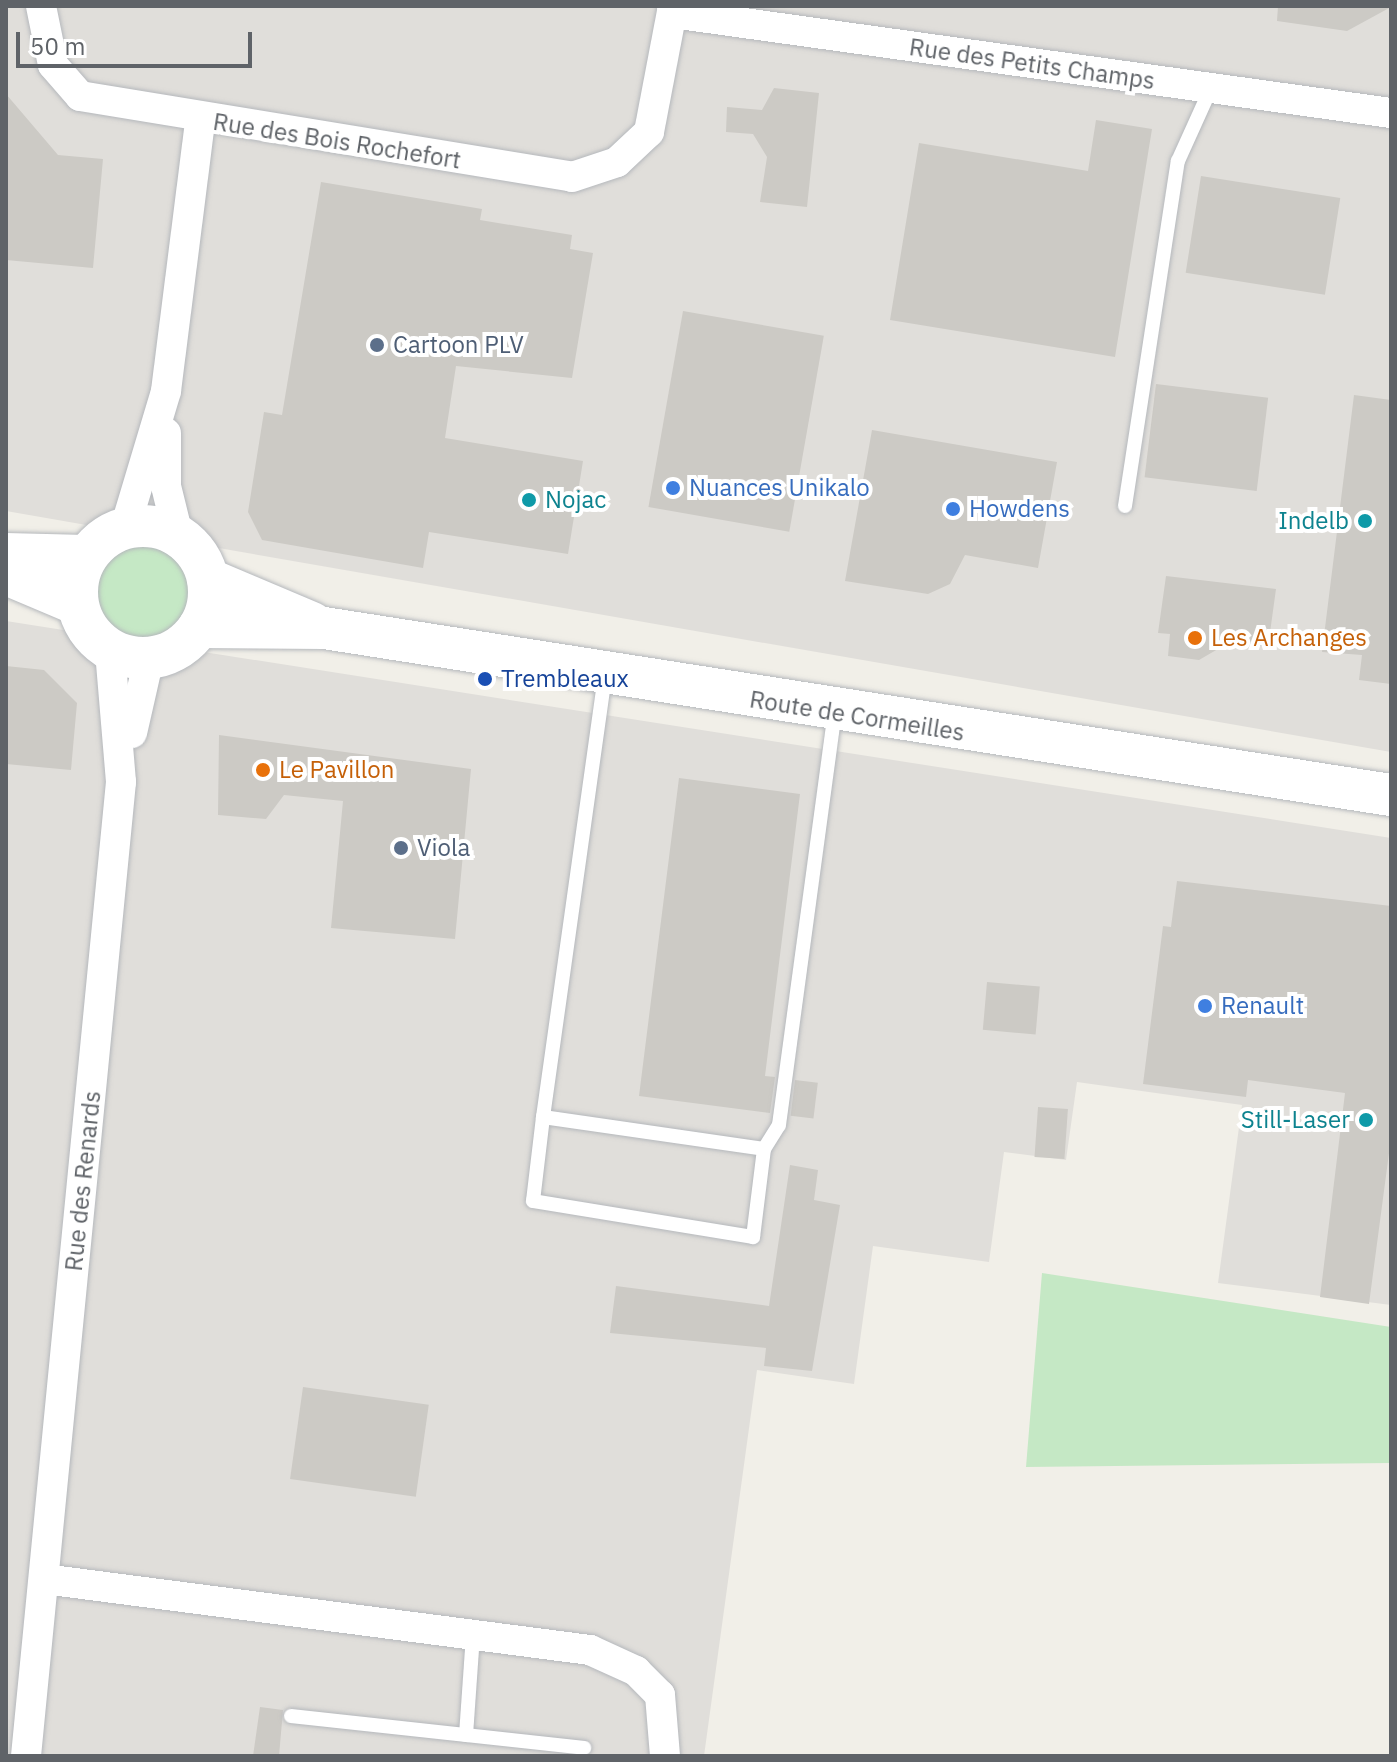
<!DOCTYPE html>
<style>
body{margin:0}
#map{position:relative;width:1397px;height:1762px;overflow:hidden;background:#f1efe8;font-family:"IBM Plex Sans",sans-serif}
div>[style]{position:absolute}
.industrial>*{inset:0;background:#e0deda}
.green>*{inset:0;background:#c5e8c5}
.round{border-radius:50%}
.building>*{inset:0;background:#cccac5;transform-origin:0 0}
.roads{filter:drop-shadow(0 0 2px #b5b8bc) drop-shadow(0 0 2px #b5b8bc)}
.service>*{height:14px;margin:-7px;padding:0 7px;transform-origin:7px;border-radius:7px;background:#fff}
.minor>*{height:30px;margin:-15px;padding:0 15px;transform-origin:15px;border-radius:15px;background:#fff}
.secondary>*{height:42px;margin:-21px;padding:0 21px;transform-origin:21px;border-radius:21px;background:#fff}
.secondary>.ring{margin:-21px;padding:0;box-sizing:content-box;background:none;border:42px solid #fff;border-radius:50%}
.dots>*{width:22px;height:22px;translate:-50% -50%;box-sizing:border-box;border:4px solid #fff;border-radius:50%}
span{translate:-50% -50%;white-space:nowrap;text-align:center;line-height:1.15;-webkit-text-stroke:8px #fff;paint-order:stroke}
.street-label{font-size:24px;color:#5f6368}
.service-label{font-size:24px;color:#4e5e75}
.left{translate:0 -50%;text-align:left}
.shop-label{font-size:24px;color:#366cbe}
.culture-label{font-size:24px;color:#0d838f}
.right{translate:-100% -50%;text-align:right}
.food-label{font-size:24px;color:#c56008}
.transit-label{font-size:24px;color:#164399}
.frame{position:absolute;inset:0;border:8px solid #5f6368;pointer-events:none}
.scale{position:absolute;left:16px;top:32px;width:236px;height:36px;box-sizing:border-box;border:4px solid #5f6368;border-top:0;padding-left:10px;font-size:24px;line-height:28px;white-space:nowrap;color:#5f6368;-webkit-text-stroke:6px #fff;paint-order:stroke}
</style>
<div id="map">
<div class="industrial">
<i style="clip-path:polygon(6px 6px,1391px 6px,1391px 752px,6px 511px)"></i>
<i style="clip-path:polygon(6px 621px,1391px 838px,1391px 1305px,1218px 1283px,1242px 1105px,1077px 1082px,1066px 1160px,1004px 1152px,989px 1262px,873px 1246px,854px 1384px,757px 1370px,704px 1756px,6px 1756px)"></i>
</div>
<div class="green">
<i class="round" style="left:95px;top:545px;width:94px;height:94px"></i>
<i style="clip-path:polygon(1042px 1273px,1391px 1327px,1391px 1463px,1026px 1467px)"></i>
</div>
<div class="building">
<i style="clip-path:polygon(1278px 6px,1391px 6px,1391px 7px,1347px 31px,1277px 21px)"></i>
<i style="clip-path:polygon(774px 88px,819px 93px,807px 207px,760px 202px,767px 157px,753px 134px,726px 132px,727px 107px,762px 110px)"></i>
<i style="clip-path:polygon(6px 94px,58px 155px,103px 159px,93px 268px,6px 260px)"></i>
<i style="clip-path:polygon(1096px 120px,1152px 129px,1115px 357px,890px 320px,919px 143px,1088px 171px)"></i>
<i style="left:1201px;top:176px;width:141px;height:98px;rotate:9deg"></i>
<i style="clip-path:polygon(321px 182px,482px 209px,480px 220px,572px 235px,570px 249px,593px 253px,572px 378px,456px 366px,445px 438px,583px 461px,568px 554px,429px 532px,423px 568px,262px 540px,248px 512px,264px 412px,282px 415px)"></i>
<i style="left:683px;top:311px;width:143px;height:199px;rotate:10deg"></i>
<i style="left:1156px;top:384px;width:113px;height:94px;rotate:7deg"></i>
<i style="clip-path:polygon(1354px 395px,1391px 400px,1391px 684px,1359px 680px,1362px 655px,1322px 652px)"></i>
<i style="clip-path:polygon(872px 430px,1057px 462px,1038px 568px,965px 555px,950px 584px,928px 594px,845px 581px)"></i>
<i style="clip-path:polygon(1166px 576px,1276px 589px,1268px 647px,1230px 642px,1199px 660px,1168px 656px,1170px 634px,1158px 633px)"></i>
<i style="clip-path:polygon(6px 666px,44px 670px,77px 703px,71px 770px,6px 764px)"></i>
<i style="clip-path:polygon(219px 735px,471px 769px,455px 939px,331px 928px,343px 801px,284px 795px,266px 819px,218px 815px)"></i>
<i style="clip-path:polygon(679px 778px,800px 794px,765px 1076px,775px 1077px,770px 1113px,639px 1096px)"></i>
<i style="clip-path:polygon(1177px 881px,1391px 906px,1391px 1138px,1369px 1304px,1320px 1297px,1345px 1093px,1248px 1080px,1246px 1097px,1143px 1084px,1163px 926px,1171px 927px)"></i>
<i style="left:987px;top:982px;width:53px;height:48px;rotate:5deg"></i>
<i style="left:795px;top:1080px;width:23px;height:36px;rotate:7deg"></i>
<i style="left:1038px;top:1107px;width:30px;height:50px;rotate:4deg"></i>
<i style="clip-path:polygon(790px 1165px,818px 1170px,814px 1200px,840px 1205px,812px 1371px,764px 1366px,766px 1348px,610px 1333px,616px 1286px,769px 1306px)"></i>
<i style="left:303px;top:1387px;width:127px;height:93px;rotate:8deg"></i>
<i style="clip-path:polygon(260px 1707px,283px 1710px,279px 1756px,253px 1756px)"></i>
</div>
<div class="roads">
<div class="service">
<i style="left:1125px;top:506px;width:349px;rotate:-81.3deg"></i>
<i style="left:1178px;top:161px;width:78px;rotate:-65.7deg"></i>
<i style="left:543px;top:1117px;width:223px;rotate:8.2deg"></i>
<i style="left:764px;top:1149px;width:89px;rotate:97.1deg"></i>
<i style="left:753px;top:1237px;width:223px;rotate:-170.7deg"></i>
<i style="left:533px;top:1201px;width:85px;rotate:-83.2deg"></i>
<i style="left:543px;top:1117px;width:445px;rotate:-82deg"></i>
<i style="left:764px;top:1149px;width:28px;rotate:-58deg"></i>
<i style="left:779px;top:1125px;width:416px;rotate:-82.3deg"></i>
<i style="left:291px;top:1716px;width:295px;rotate:6.2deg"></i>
<i style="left:466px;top:1735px;width:100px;rotate:-86deg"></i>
</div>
<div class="minor">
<i style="left:41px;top:6px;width:60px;rotate:78.5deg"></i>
<i style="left:53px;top:65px;width:41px;rotate:48.9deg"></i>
<i style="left:80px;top:96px;width:499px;rotate:9.3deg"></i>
<i style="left:572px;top:177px;width:47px;rotate:-18.4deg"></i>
<i style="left:617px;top:162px;width:44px;rotate:-43.2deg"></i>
<i style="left:649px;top:132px;width:128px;rotate:-79.2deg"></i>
<i style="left:672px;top:13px;width:726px;rotate:7.92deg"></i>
<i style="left:166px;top:433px;width:53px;rotate:90deg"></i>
<i style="left:166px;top:486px;width:50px;rotate:76.2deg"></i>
<i style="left:125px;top:528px;width:143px;rotate:-73.3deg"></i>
<i style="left:166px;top:391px;width:273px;rotate:-82.8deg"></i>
<i style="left:132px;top:733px;width:77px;rotate:-77.2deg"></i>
<i style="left:44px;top:1579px;width:551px;rotate:7.41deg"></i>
<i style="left:590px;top:1650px;width:51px;rotate:24.5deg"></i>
<i style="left:636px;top:1671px;width:34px;rotate:45deg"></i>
<i style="left:660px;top:1695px;width:61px;rotate:85.3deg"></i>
<i style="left:26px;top:1756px;width:979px;rotate:-84.43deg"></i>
<i style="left:121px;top:782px;width:132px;rotate:-94.8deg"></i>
</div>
<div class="secondary">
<i class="ring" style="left:77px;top:526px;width:90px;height:90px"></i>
<i style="left:6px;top:554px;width:80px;rotate:1.4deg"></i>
<i style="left:6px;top:574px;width:77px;rotate:22.9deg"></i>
<i style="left:208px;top:579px;width:113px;rotate:22.9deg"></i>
<i style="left:199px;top:627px;width:125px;rotate:0.5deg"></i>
<i style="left:324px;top:628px;width:1080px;rotate:8.9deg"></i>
</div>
</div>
<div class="dots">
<i style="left:377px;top:345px;background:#5c6f8a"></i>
<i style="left:673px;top:488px;background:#3f7fe0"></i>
<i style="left:529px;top:500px;background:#0f9aa8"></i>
<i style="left:953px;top:509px;background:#3f7fe0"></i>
<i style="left:1365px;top:521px;background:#0f9aa8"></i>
<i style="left:1195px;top:638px;background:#e8710a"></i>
<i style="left:485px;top:679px;background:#1a4fb4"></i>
<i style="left:263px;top:770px;background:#e8710a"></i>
<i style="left:401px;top:848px;background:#5c6f8a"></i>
<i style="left:1205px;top:1006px;background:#3f7fe0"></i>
<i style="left:1366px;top:1120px;background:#0f9aa8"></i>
</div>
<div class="street-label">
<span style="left:1032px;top:64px;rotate:8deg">Rue des Petits Champs</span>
<span style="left:337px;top:141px;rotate:9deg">Rue des Bois Rochefort</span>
<span style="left:857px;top:716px;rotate:9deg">Route de Cormeilles</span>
<span style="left:83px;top:1181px;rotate:-84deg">Rue des Renards</span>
</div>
<div class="service-label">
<span class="left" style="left:393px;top:345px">Cartoon PLV</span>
<span class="left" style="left:417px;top:848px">Viola</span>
</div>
<div class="shop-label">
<span class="left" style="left:689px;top:488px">Nuances Unikalo</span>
<span class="left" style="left:969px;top:509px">Howdens</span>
<span class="left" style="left:1221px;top:1006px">Renault</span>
</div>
<div class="culture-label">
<span class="left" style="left:545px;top:500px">Nojac</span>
<span class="right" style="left:1349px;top:521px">Indelb</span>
<span class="right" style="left:1350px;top:1120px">Still-Laser</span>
</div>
<div class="food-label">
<span class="left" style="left:1211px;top:638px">Les Archanges</span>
<span class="left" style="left:279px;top:770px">Le Pavillon</span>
</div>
<div class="transit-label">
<span class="left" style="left:501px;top:679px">Trembleaux</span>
</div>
<div class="frame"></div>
<div class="scale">50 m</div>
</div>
